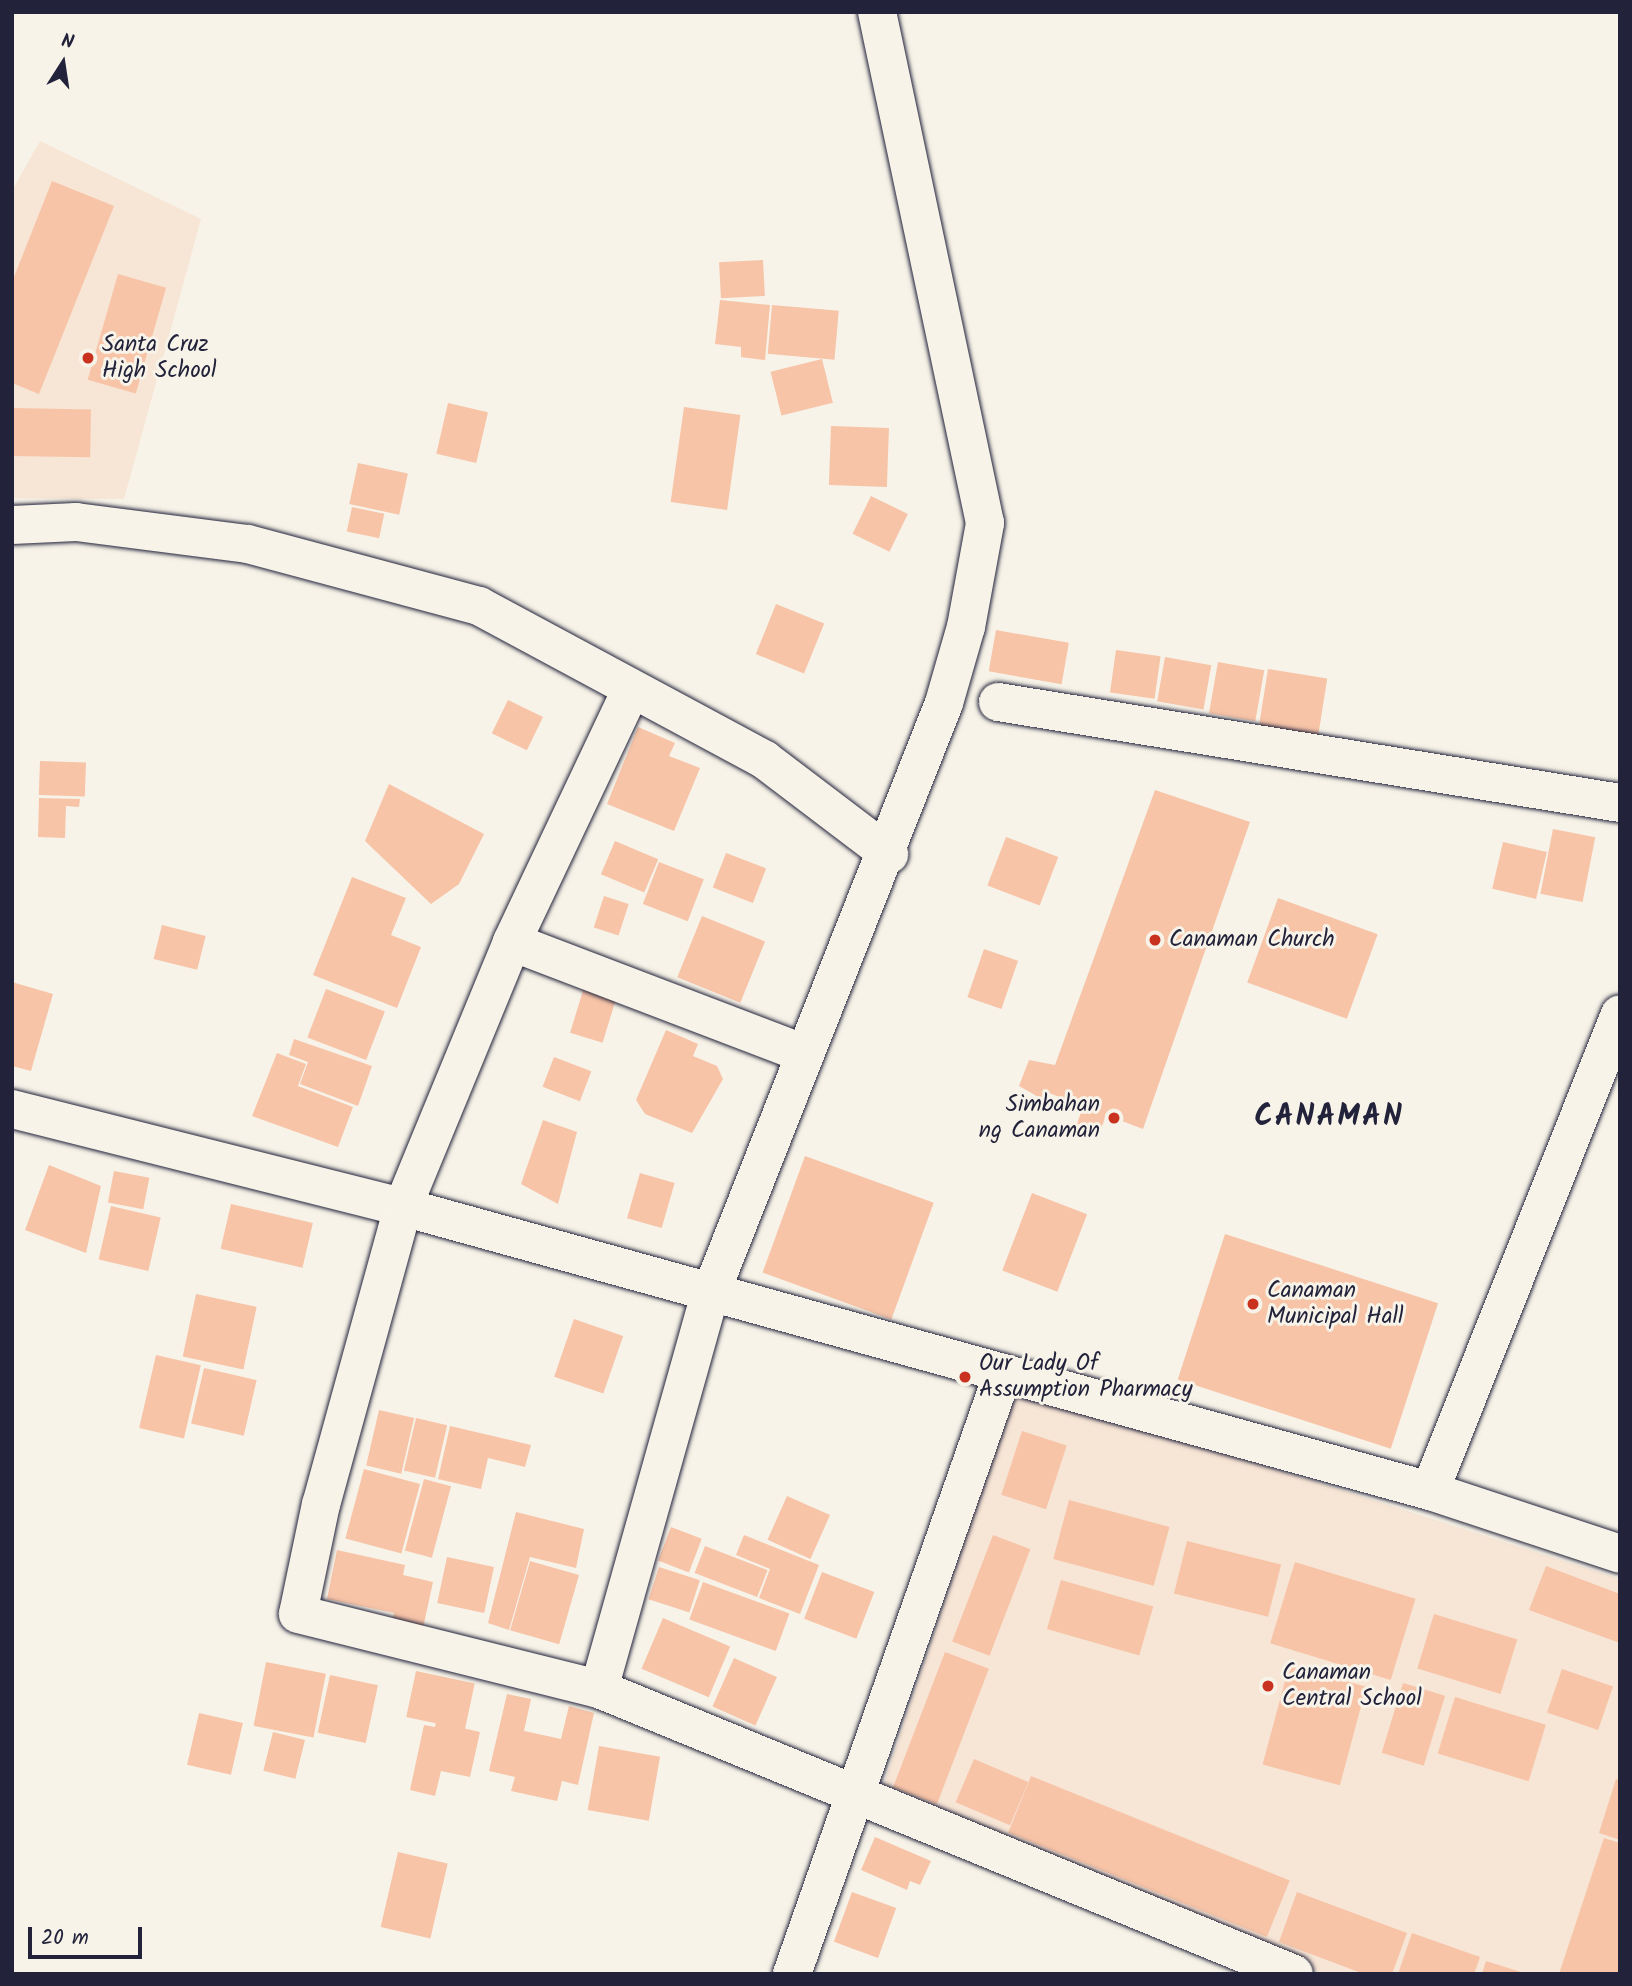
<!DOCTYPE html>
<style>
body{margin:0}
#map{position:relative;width:1632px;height:1986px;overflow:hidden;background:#f7f3e8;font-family:Kalam,sans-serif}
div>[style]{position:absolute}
.built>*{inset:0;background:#f7e5d5}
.building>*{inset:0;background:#f7c4a8;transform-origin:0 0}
.roads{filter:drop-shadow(0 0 2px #22223b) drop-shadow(0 0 2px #22223b)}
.minor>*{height:38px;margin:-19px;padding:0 19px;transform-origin:19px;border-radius:19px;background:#f7f3e8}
.tertiary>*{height:38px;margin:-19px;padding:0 19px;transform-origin:19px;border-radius:19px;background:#f7f3e8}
.dots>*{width:19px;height:19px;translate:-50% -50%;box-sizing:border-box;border:4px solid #f7f3e8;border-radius:50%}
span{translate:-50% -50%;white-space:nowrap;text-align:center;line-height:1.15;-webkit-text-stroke:6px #f7f3e8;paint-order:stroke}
.poi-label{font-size:23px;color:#22223b}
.left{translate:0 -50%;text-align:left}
.right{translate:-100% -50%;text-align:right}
.district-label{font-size:30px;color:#22223b;font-weight:700;letter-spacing:2px}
.frame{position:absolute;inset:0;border:14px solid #22223b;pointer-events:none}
.north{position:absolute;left:28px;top:28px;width:70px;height:70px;-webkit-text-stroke:5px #f7f3e8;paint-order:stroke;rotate:12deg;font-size:19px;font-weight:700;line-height:28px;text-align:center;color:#22223b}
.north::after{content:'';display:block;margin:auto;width:24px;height:32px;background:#22223b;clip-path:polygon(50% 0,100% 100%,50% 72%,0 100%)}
.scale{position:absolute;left:28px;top:1927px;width:114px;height:32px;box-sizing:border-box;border:4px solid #22223b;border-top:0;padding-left:9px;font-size:21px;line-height:24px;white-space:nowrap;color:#22223b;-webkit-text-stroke:5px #f7f3e8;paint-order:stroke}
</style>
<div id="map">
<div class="built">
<i style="clip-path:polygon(40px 141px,201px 219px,124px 499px,12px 498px,12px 191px)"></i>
<i style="clip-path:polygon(1016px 1386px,1620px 1579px,1620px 1974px,1324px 1974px,881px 1793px)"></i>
</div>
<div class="building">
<i style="clip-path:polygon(52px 181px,114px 206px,39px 394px,12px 383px,12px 282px)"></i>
<i style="left:763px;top:260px;width:36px;height:44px;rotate:87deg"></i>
<i style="left:118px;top:274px;width:50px;height:110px;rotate:16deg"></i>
<i style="clip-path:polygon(720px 300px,770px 305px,765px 360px,741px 357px,741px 347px,715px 344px)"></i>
<i style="left:772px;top:305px;width:67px;height:49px;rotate:5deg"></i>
<i style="left:822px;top:359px;width:45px;height:53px;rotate:76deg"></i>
<i style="left:448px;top:403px;width:41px;height:52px;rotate:13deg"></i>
<i style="left:684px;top:407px;width:57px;height:96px;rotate:8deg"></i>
<i style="left:12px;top:408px;width:79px;height:48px;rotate:1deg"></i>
<i style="left:831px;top:426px;width:58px;height:59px;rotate:2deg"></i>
<i style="left:358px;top:463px;width:51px;height:42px;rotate:12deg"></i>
<i style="left:871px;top:496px;width:41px;height:42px;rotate:26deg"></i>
<i style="left:352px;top:507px;width:33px;height:25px;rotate:12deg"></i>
<i style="left:776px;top:604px;width:52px;height:54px;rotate:22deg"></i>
<i style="left:996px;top:630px;width:74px;height:42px;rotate:10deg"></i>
<i style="left:1116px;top:650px;width:45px;height:43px;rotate:8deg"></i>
<i style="left:1165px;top:657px;width:47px;height:45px;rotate:10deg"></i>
<i style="left:1218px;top:662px;width:47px;height:52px;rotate:10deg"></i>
<i style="left:1268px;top:669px;width:60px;height:58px;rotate:9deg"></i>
<i style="left:508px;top:700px;width:39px;height:37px;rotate:26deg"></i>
<i style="clip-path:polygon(638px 727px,675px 743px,669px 756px,700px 768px,674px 831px,607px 804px)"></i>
<i style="left:40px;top:761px;width:46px;height:34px;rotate:2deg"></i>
<i style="clip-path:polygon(389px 784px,484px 834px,459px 884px,431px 904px,365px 841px)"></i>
<i style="clip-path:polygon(1155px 790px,1250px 822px,1143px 1129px,1106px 1115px,1100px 1132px,1077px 1124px,1083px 1106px,1049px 1093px,1042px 1099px,1019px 1086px,1029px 1060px,1055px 1065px)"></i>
<i style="clip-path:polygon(39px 798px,80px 799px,79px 807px,66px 806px,65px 838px,38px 837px)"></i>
<i style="left:1553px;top:829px;width:43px;height:66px;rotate:11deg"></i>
<i style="left:1006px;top:837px;width:56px;height:52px;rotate:21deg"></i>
<i style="left:615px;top:841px;width:47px;height:36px;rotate:23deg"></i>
<i style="left:1503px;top:842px;width:45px;height:48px;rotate:13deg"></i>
<i style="left:726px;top:853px;width:43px;height:37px;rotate:21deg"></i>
<i style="left:659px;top:862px;width:48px;height:45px;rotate:21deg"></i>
<i style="clip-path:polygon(352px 877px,406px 898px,391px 935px,421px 947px,397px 1008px,313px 975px)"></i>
<i style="left:604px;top:896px;width:26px;height:33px;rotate:18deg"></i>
<i style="left:1278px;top:898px;width:106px;height:90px;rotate:20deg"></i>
<i style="left:702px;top:916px;width:68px;height:66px;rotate:22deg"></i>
<i style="left:162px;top:925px;width:45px;height:35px;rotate:14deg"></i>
<i style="left:984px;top:949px;width:36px;height:51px;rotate:19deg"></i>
<i style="clip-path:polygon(12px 982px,53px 994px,31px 1071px,12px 1066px)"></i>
<i style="left:585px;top:984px;width:34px;height:51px;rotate:17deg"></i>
<i style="left:326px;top:989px;width:63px;height:52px;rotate:21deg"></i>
<i style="clip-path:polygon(666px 1030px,698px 1044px,693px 1056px,717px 1066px,723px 1079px,692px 1133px,645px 1114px,636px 1100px)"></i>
<i style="clip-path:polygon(294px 1039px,372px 1066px,358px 1106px,300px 1084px,308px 1062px,289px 1055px)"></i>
<i style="clip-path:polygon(277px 1053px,306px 1064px,298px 1086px,353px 1107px,338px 1147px,252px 1116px)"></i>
<i style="left:554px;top:1057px;width:40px;height:32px;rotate:21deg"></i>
<i style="clip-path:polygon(543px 1120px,577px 1132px,558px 1204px,521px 1184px)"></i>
<i style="left:805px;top:1156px;width:137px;height:124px;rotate:20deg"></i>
<i style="clip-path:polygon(49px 1165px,101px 1186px,86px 1253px,25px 1230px)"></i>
<i style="left:114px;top:1171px;width:36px;height:32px;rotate:11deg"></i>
<i style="left:640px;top:1173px;width:36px;height:47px;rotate:16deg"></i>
<i style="left:1032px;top:1193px;width:59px;height:83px;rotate:21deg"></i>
<i style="left:231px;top:1204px;width:84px;height:46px;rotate:13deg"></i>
<i style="left:111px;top:1206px;width:51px;height:55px;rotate:13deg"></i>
<i style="left:1225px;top:1234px;width:224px;height:153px;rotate:18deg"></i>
<i style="left:196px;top:1294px;width:62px;height:64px;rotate:12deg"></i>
<i style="left:574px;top:1319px;width:52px;height:61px;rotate:19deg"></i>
<i style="left:156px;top:1355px;width:46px;height:75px;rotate:13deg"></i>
<i style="left:204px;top:1368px;width:54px;height:57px;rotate:13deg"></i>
<i style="left:379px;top:1410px;width:36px;height:57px;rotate:13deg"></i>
<i style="left:416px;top:1418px;width:32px;height:54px;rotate:13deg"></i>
<i style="clip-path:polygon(450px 1426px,531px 1445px,525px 1467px,488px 1458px,481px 1489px,438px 1479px)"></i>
<i style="left:1022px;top:1431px;width:47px;height:67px;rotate:18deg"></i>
<i style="left:364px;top:1469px;width:58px;height:72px;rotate:15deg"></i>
<i style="left:424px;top:1479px;width:28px;height:74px;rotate:15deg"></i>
<i style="left:787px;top:1496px;width:47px;height:48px;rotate:24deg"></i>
<i style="left:1069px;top:1500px;width:104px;height:61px;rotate:15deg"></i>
<i style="clip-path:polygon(516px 1512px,584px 1529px,576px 1568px,530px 1557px,509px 1630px,488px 1623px)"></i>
<i style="left:671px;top:1527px;width:33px;height:36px;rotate:21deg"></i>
<i style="clip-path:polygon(744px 1535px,819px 1565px,800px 1614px,759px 1598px,770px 1569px,736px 1555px)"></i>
<i style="left:993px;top:1535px;width:40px;height:114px;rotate:21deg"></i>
<i style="left:1187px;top:1541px;width:97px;height:54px;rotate:14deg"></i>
<i style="left:705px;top:1546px;width:67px;height:29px;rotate:21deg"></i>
<i style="clip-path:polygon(337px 1550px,405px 1565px,403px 1575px,433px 1582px,423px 1628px,392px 1622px,394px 1613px,327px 1599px)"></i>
<i style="left:447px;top:1557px;width:48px;height:47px;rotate:12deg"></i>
<i style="left:530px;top:1561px;width:51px;height:72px;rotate:16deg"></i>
<i style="left:1295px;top:1562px;width:126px;height:85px;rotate:17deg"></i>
<i style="clip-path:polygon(1546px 1566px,1620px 1594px,1620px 1643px,1529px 1610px)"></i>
<i style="left:659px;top:1567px;width:43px;height:34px;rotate:18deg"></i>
<i style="left:822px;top:1572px;width:56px;height:50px;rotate:21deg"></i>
<i style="left:1061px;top:1580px;width:96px;height:51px;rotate:16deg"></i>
<i style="left:703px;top:1582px;width:92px;height:40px;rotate:20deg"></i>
<i style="left:1434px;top:1614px;width:87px;height:57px;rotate:17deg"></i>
<i style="left:663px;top:1618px;width:73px;height:55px;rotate:23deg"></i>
<i style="left:945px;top:1652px;width:47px;height:145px;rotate:21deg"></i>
<i style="left:734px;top:1658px;width:47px;height:53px;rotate:24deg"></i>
<i style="left:266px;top:1662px;width:61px;height:65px;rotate:11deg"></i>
<i style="left:1289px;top:1666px;width:80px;height:102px;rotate:15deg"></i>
<i style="left:1562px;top:1669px;width:54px;height:46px;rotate:19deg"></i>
<i style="left:416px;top:1671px;width:60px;height:47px;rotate:12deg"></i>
<i style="left:330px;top:1675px;width:49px;height:59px;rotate:12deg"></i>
<i style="left:1403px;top:1683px;width:44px;height:73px;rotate:17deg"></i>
<i style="clip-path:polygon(507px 1694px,531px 1699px,524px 1731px,561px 1739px,569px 1706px,594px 1713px,578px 1785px,562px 1781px,557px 1801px,511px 1791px,515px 1777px,489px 1771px)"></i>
<i style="left:1455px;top:1697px;width:95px;height:59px;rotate:17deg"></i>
<i style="left:199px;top:1713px;width:45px;height:53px;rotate:13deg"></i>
<i style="clip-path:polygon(436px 1722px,480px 1732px,470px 1777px,441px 1771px,435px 1796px,410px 1790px,424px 1725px,435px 1727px)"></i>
<i style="left:273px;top:1732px;width:33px;height:40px;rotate:14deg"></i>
<i style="left:599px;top:1746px;width:62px;height:65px;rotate:10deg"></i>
<i style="left:974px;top:1759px;width:59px;height:47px;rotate:23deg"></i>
<i style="left:1031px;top:1776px;width:279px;height:61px;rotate:22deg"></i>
<i style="clip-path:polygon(1616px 1779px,1620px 1781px,1620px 1840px,1599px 1833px)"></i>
<i style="clip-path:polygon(875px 1837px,931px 1861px,920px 1885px,910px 1881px,907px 1890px,861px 1870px)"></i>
<i style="clip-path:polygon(1604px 1838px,1620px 1843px,1620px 1974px,1559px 1974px)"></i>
<i style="left:398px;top:1852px;width:51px;height:77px;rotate:13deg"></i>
<i style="left:852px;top:1892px;width:47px;height:53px;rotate:20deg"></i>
<i style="clip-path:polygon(1297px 1892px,1407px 1933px,1392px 1974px,1364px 1974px,1279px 1942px)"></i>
<i style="clip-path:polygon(1412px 1933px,1480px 1957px,1474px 1974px,1398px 1974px)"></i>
<i style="clip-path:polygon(1486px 1961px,1524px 1973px,1523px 1974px,1482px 1974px)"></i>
</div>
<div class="roads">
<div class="minor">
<i style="left:12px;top:525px;width:64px;rotate:-2.7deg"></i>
<i style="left:76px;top:522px;width:173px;rotate:7.3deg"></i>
<i style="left:248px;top:544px;width:239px;rotate:15deg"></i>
<i style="left:479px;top:606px;width:325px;rotate:28.3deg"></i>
<i style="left:765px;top:760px;width:156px;rotate:37.2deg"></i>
<i style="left:631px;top:690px;width:279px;rotate:115.3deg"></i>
<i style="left:512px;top:942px;width:287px;rotate:112.4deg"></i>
<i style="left:403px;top:1207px;width:308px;rotate:105.4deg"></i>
<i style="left:321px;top:1504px;width:112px;rotate:101.8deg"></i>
<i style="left:298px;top:1614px;width:310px;rotate:14deg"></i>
<i style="left:599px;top:1689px;width:751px;rotate:22.3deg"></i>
<i style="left:998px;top:702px;width:630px;rotate:9.22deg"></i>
<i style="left:512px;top:942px;width:311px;rotate:20.9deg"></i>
<i style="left:1430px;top:1491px;width:200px;rotate:18.3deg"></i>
<i style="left:599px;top:1689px;width:409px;rotate:-74.3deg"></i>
</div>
<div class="tertiary">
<i style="left:12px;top:1109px;width:403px;rotate:14.1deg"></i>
<i style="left:403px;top:1207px;width:1066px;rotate:15.46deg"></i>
<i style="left:1430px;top:1491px;width:513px;rotate:-68.28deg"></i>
<i style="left:710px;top:1295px;width:637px;rotate:-68.43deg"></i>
<i style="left:944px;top:703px;width:79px;rotate:-73.9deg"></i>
<i style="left:966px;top:627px;width:106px;rotate:-79.6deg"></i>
<i style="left:985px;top:523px;width:522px;rotate:-101.93deg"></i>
<i style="left:792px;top:1974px;width:637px;rotate:-70.65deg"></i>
</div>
</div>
<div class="dots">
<i style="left:88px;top:358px;background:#c8321e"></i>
<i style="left:1155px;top:940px;background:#c8321e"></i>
<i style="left:1114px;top:1118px;background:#c8321e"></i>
<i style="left:1253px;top:1304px;background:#c8321e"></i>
<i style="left:965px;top:1377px;background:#c8321e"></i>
<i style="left:1268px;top:1686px;background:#c8321e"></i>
</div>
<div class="poi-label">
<span class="left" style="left:102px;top:358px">Santa Cruz<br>High School</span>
<span class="left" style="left:1169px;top:940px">Canaman Church</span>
<span class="right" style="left:1100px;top:1118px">Simbahan<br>ng Canaman</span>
<span class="left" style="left:1267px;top:1304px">Canaman<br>Municipal Hall</span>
<span class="left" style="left:979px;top:1377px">Our Lady Of<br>Assumption Pharmacy</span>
<span class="left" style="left:1282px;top:1686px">Canaman<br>Central School</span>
</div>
<div class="district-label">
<span style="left:1329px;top:1117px">CANAMAN</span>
</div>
<div class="frame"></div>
<div class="north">N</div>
<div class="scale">20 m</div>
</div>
